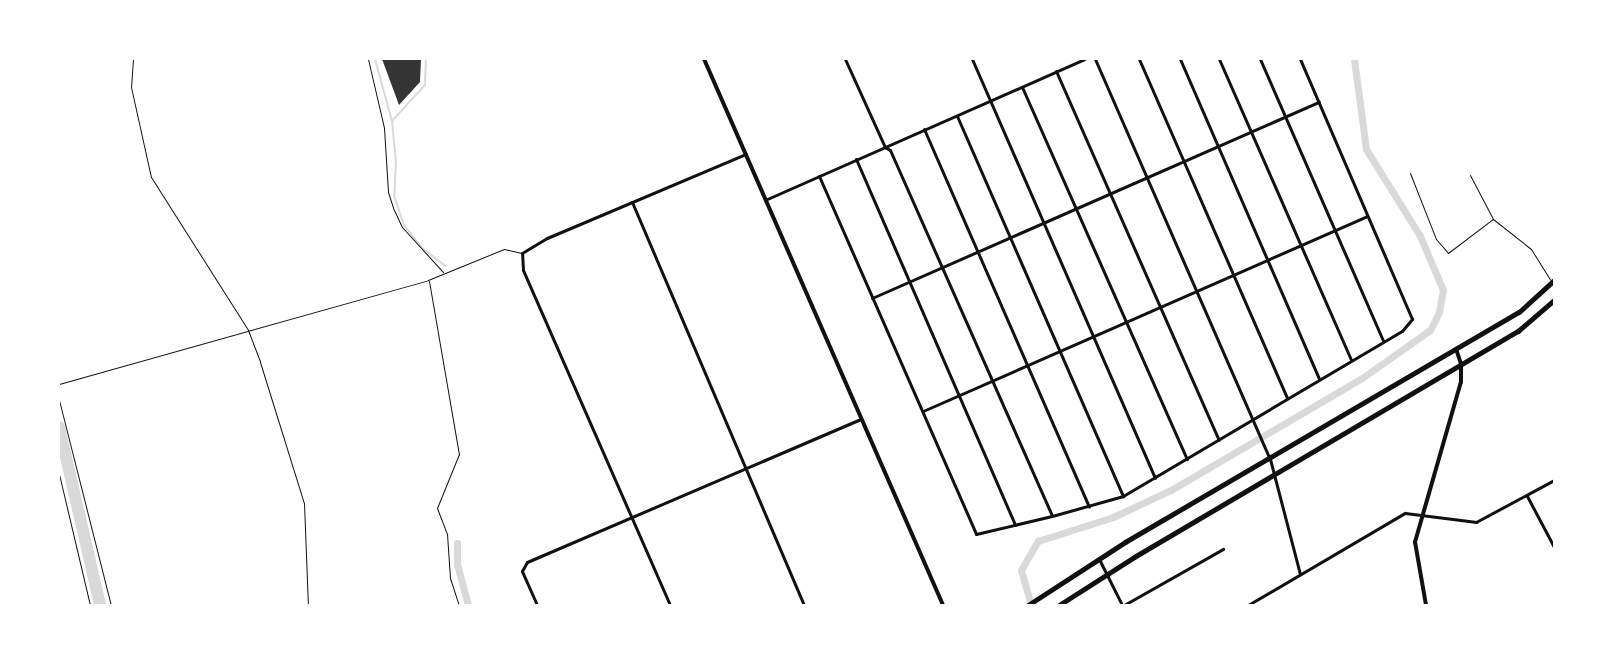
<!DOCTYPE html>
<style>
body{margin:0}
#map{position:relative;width:1613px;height:664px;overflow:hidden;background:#fff;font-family:Barlow,sans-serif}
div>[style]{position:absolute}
.stream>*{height:2px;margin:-1px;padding:0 1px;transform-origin:1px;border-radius:1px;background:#d9d9d9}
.canal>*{height:7px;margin:-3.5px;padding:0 3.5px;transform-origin:3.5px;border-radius:3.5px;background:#d9d9d9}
.river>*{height:12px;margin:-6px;padding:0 6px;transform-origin:6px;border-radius:6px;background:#d9d9d9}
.building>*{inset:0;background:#353535}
.service>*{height:1px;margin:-0.5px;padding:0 0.5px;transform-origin:0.5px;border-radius:0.5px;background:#111}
.minor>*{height:3px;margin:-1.5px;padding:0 1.5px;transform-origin:1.5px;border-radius:1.5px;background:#111}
.tertiary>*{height:4px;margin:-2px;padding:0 2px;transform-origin:2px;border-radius:2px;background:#111}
.primary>*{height:5px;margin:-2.5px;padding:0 2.5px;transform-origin:2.5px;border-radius:2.5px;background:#111}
span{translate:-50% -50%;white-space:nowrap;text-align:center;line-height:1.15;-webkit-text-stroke:5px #fff;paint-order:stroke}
.frame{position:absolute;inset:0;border:60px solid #fff;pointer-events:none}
</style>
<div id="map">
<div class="stream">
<i style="left:375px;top:59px;width:64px;rotate:74.7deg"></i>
<i style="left:392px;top:121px;width:41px;rotate:84.4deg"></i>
<i style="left:396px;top:162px;width:34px;rotate:93deg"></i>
<i style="left:394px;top:196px;width:31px;rotate:71deg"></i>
<i style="left:404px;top:225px;width:28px;rotate:52deg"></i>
<i style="left:421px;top:247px;width:31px;rotate:38deg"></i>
<i style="left:392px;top:121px;width:49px;rotate:-47.5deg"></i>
<i style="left:425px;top:85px;width:26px;rotate:-88deg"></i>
</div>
<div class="canal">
<i style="left:457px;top:543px;width:21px;rotate:90deg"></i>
<i style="left:457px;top:564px;width:42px;rotate:75deg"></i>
<i style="left:1031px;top:605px;width:36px;rotate:-106deg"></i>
<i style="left:1021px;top:570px;width:34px;rotate:-60deg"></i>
<i style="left:1038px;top:541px;width:79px;rotate:-17.7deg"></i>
<i style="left:1113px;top:517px;width:64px;rotate:-25deg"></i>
<i style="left:1171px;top:490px;width:221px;rotate:-30.4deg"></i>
<i style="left:1362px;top:378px;width:83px;rotate:-35.2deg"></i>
<i style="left:1430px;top:330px;width:20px;rotate:-63deg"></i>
<i style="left:1439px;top:312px;width:22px;rotate:-80deg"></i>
<i style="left:1443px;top:290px;width:59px;rotate:-113.1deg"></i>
<i style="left:1420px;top:236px;width:102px;rotate:-121.8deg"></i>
<i style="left:1366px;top:149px;width:91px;rotate:-97.6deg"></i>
</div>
<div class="river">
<i style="left:59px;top:427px;width:183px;rotate:77deg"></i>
</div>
<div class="building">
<i style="clip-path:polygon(382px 59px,421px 59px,420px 82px,399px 105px)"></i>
</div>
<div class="service">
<i style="left:133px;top:59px;width:28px;rotate:94deg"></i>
<i style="left:131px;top:87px;width:92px;rotate:77.5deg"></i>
<i style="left:151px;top:177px;width:181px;rotate:57.6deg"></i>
<i style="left:248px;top:330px;width:34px;rotate:69deg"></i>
<i style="left:260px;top:362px;width:148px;rotate:72.7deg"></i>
<i style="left:304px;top:503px;width:102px;rotate:87.8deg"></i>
<i style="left:368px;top:59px;width:71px;rotate:76.9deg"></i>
<i style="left:384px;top:128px;width:64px;rotate:86.4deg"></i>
<i style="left:388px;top:192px;width:19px;rotate:72deg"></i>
<i style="left:394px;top:210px;width:19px;rotate:65deg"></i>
<i style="left:402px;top:227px;width:61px;rotate:47.7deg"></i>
<i style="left:1410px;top:173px;width:71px;rotate:68.5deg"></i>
<i style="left:1436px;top:239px;width:18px;rotate:49deg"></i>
<i style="left:1448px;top:253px;width:56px;rotate:-37.1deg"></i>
<i style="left:1470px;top:175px;width:50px;rotate:62.4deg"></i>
<i style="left:1493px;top:219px;width:48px;rotate:38.3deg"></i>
<i style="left:1531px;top:249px;width:36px;rotate:58deg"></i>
<i style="left:429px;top:281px;width:176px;rotate:80.2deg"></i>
<i style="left:459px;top:454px;width:58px;rotate:112.2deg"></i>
<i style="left:437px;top:508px;width:28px;rotate:69deg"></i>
<i style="left:447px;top:534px;width:44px;rotate:86.1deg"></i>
<i style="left:450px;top:578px;width:28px;rotate:72deg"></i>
<i style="left:59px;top:384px;width:383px;rotate:-15.7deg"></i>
<i style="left:428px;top:280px;width:82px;rotate:-22.2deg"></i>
<i style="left:504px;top:249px;width:17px;rotate:13deg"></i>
<i style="left:59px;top:400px;width:211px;rotate:75.8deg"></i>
<i style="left:59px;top:474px;width:135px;rotate:76.7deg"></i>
</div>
<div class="minor">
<i style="left:845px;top:59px;width:97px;rotate:65.6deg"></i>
<i style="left:885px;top:147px;width:6px;rotate:31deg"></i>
<i style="left:890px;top:150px;width:400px;rotate:66.1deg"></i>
<i style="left:972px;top:59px;width:457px;rotate:66.4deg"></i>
<i style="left:1095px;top:59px;width:437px;rotate:66.4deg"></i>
<i style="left:1270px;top:459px;width:119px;rotate:75.4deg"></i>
<i style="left:1139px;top:59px;width:370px;rotate:66.4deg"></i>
<i style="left:1180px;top:59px;width:348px;rotate:66.5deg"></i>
<i style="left:1219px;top:59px;width:329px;rotate:66.3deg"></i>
<i style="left:1260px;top:59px;width:308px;rotate:66.4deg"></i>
<i style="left:1056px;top:71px;width:403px;rotate:66.2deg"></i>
<i style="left:1022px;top:87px;width:407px;rotate:66.1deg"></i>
<i style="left:957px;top:116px;width:415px;rotate:66.4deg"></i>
<i style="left:924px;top:129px;width:412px;rotate:66.4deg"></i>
<i style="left:856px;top:159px;width:399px;rotate:66.5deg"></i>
<i style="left:819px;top:176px;width:391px;rotate:66.3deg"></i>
<i style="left:976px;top:534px;width:78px;rotate:-13.3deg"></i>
<i style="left:1052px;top:516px;width:74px;rotate:-15.7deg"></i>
<i style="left:1123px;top:496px;width:324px;rotate:-30.6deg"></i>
<i style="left:1402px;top:331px;width:16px;rotate:-50deg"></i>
<i style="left:1412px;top:319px;width:283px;rotate:-113.3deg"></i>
<i style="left:765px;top:200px;width:349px;rotate:-23.8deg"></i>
<i style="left:632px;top:202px;width:438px;rotate:66.9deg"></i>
<i style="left:872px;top:298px;width:488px;rotate:-23.7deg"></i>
<i style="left:923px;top:411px;width:485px;rotate:-23.7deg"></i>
<i style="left:1527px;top:496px;width:58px;rotate:62.1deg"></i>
<i style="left:1099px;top:559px;width:51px;rotate:63.4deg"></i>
<i style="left:537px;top:605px;width:37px;rotate:-114deg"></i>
<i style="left:522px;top:571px;width:10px;rotate:-61deg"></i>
<i style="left:527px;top:562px;width:363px;rotate:-23.2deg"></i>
<i style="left:670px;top:605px;width:366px;rotate:-113.7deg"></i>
<i style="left:523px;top:270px;width:17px;rotate:-93deg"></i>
<i style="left:522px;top:253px;width:29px;rotate:-31deg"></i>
<i style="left:547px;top:238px;width:216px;rotate:-22.9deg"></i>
<i style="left:1124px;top:605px;width:114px;rotate:-29.5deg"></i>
<i style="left:1248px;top:605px;width:182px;rotate:-30.4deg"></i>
<i style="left:1405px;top:513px;width:72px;rotate:7.2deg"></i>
<i style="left:1476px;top:522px;width:89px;rotate:-28.3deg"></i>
</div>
<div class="tertiary">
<i style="left:704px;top:59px;width:596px;rotate:66.36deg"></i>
<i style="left:1426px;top:605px;width:64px;rotate:-99.9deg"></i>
<i style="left:1415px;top:542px;width:166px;rotate:-74deg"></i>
<i style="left:1461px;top:382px;width:18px;rotate:-90deg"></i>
<i style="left:1461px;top:364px;width:16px;rotate:-108deg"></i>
</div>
<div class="primary">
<i style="left:1028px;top:605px;width:116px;rotate:-33deg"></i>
<i style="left:1125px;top:542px;width:456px;rotate:-30.3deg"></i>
<i style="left:1519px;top:312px;width:47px;rotate:-42.4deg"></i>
<i style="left:1059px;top:605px;width:89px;rotate:-32.6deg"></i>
<i style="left:1134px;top:557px;width:446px;rotate:-30.5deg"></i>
<i style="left:1518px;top:331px;width:48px;rotate:-40.7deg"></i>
</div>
<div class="frame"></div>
</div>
